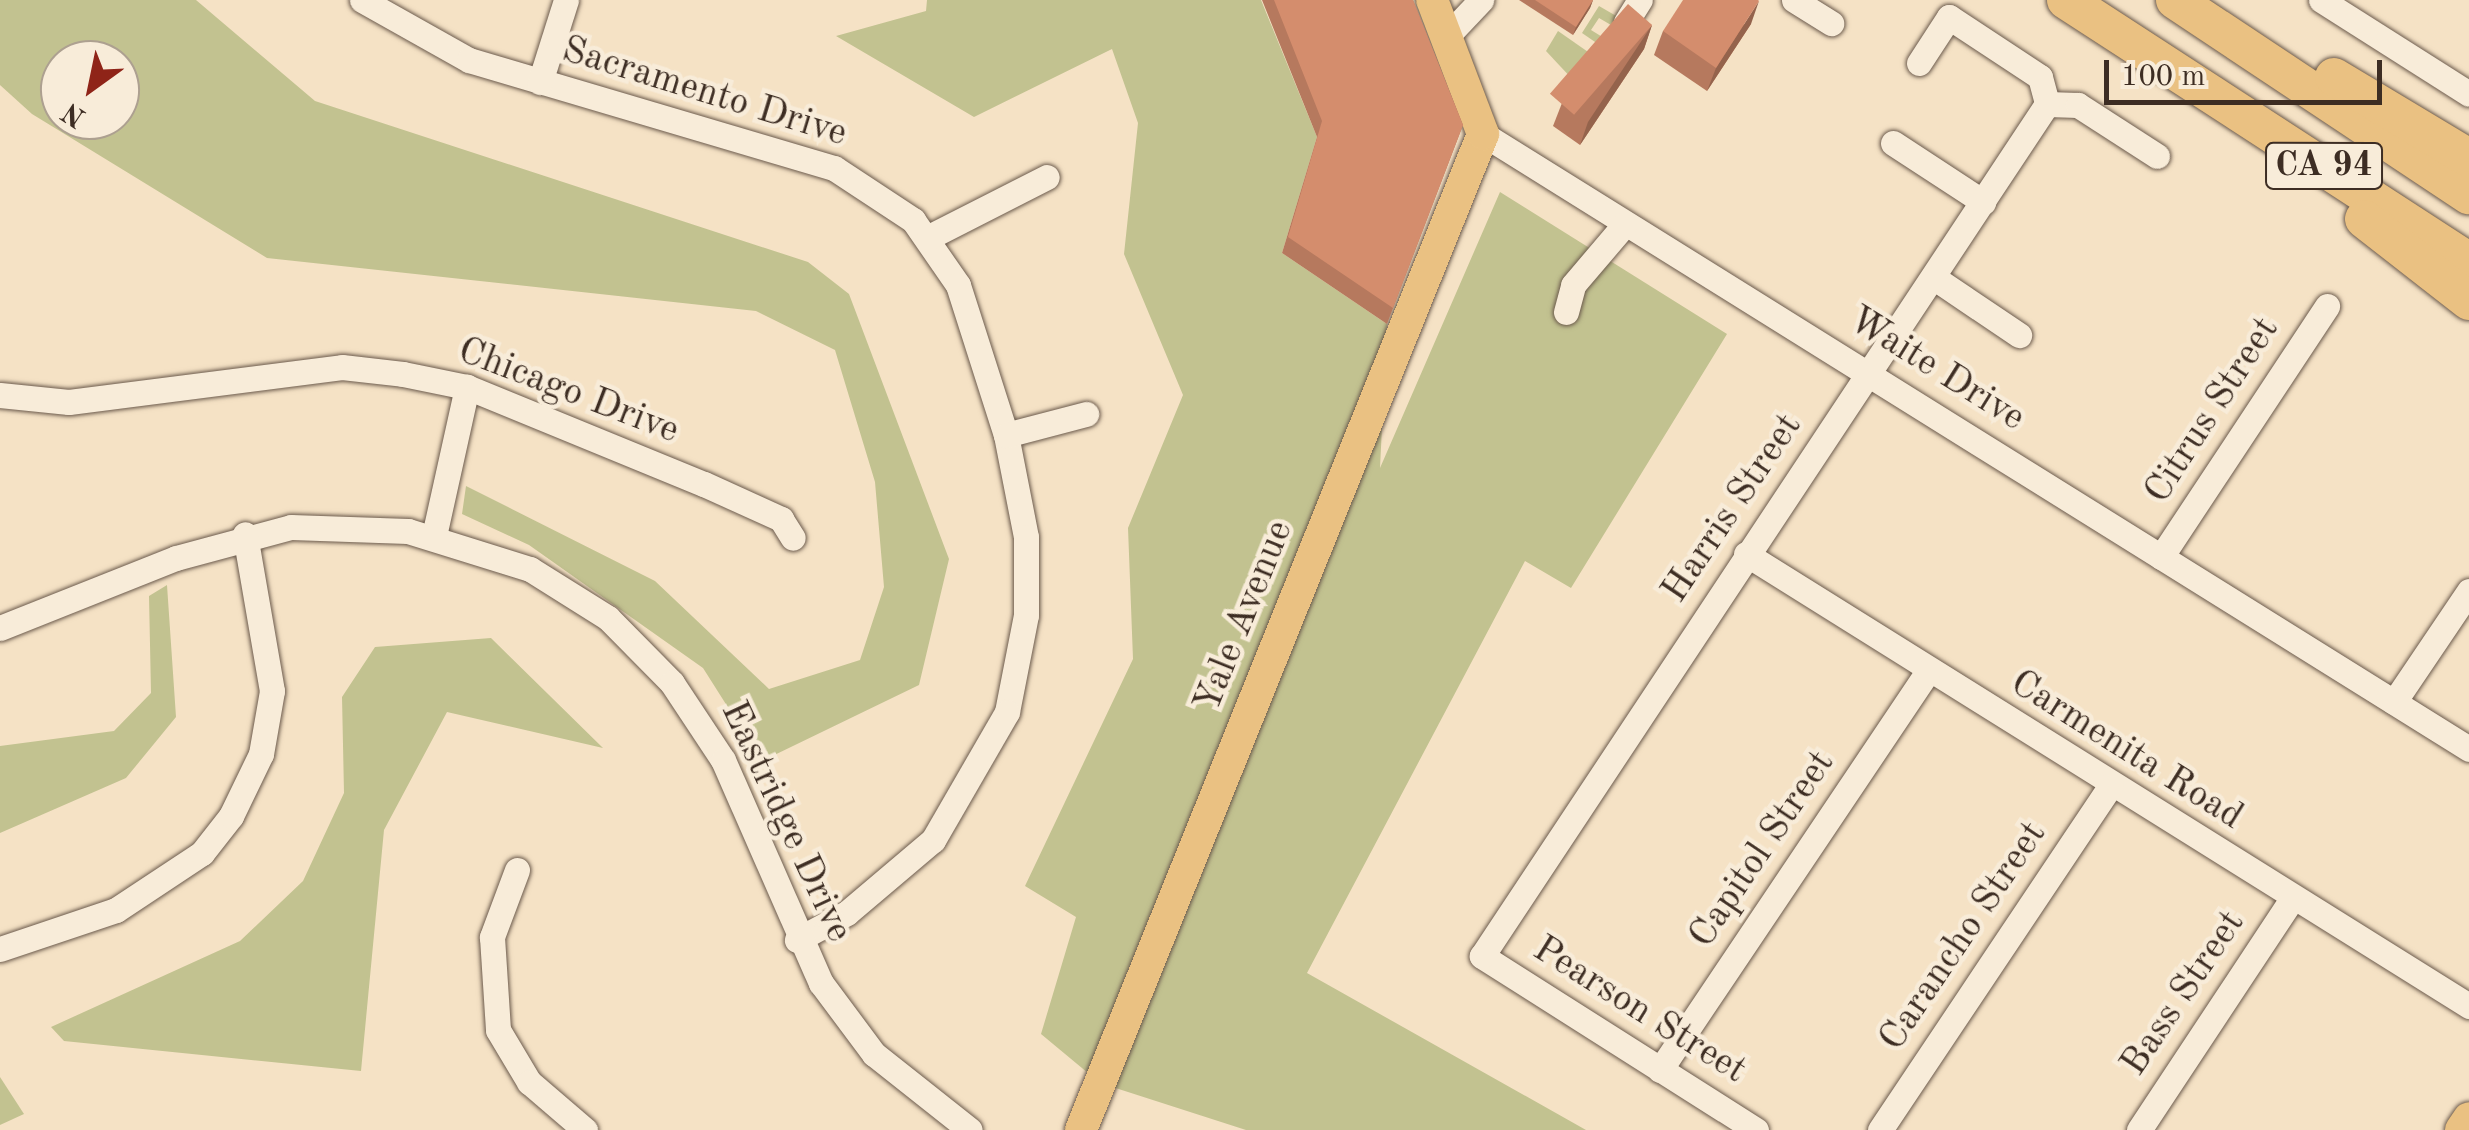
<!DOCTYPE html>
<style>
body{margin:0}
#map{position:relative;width:2469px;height:1130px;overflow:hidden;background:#f5e2c5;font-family:"Old Standard TT",serif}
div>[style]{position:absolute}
.green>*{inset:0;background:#c2c290}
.roads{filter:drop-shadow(0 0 2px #6b5a4c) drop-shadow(0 0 2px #6b5a4c)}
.minor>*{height:25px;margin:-12.5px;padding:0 12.5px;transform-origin:12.5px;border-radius:12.5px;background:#f8ecd9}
.major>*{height:32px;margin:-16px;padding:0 16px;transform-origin:16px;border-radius:16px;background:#eac182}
.highway>*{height:38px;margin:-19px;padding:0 19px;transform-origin:19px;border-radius:19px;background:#eac182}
.wall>*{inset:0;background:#b6795e}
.shaded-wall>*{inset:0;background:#94634c}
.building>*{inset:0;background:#d48d6d;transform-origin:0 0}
span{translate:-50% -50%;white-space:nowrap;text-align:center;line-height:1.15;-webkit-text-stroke:9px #f8ecd9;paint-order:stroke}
.shield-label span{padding:2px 8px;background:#f8ecd9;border:2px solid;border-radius:8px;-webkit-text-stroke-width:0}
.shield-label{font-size:35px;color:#3d2d23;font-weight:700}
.street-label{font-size:38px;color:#3d2d23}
.north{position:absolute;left:40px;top:40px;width:100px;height:100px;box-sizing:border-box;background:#f8ecd9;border:2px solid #ada090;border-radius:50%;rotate:213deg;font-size:28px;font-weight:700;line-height:40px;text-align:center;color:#3d2d23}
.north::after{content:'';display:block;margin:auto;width:35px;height:45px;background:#8f2418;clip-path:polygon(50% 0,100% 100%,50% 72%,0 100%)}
.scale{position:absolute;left:2104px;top:60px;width:278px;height:45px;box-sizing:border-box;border:5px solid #3d2d23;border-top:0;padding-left:12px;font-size:30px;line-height:35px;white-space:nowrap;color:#3d2d23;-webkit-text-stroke:8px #f8ecd9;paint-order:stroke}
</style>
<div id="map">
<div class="green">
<i style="clip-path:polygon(evenodd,0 0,196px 0,315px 101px,808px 262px,849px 294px,949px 559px,919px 685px,762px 761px,703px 668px,529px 545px,462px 514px,466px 486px,655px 581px,769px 689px,860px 660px,884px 587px,875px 482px,835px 350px,756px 311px,267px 258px,32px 114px,0 85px,0 0,60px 60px,120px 60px,120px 120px,60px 120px,60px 60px)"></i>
<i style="clip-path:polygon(927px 0,1261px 0,1317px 137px,1282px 253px,1387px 324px,1380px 468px,1500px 192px,1727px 334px,1571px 588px,1525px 561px,1307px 973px,1586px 1130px,1246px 1130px,1100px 1083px,1041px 1034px,1076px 917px,1025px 886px,1133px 659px,1128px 528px,1183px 395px,1124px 254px,1138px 123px,1112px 49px,974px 117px,836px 36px,926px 11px)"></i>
<i style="clip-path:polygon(1599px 6px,1618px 17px,1611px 25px,1599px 18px,1591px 30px,1604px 38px,1598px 44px,1582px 33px)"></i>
<i style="clip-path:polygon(1558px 31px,1591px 54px,1574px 81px,1546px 51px)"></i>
<i style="clip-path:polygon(167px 585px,176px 717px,126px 778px,0 833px,0 746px,114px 731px,151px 693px,149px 596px)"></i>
<i style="clip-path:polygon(491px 638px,603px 748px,447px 712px,384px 830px,361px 1071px,64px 1041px,51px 1027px,240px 941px,303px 881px,344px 793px,342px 697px,375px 647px)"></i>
<i style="clip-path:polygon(0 1077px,24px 1114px,0 1125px)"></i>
</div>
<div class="roads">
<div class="minor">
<i style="left:362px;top:0;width:123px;rotate:29.3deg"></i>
<i style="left:469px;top:60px;width:381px;rotate:16.5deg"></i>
<i style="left:834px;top:168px;width:95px;rotate:33.4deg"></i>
<i style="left:913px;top:220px;width:79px;rotate:55.3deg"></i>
<i style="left:958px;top:285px;width:157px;rotate:72.3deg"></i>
<i style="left:1006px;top:435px;width:104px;rotate:78.9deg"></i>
<i style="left:1026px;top:537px;width:78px;rotate:90deg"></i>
<i style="left:1026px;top:615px;width:99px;rotate:101.1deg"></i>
<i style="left:1007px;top:712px;width:148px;rotate:120deg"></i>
<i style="left:933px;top:840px;width:113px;rotate:139.7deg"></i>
<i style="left:847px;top:913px;width:57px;rotate:151.6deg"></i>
<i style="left:1794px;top:0;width:44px;rotate:31.9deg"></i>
<i style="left:2321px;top:0;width:175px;rotate:32.4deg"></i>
<i style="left:1626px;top:22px;width:26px;rotate:-58deg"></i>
<i style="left:1447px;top:36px;width:50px;rotate:-46.6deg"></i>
<i style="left:1919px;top:63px;width:55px;rotate:-56.9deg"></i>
<i style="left:1949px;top:17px;width:109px;rotate:33.4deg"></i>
<i style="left:2040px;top:77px;width:28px;rotate:75deg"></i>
<i style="left:540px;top:82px;width:86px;rotate:-72.4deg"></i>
<i style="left:2047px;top:104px;width:31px;rotate:2deg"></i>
<i style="left:2078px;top:105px;width:94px;rotate:32.8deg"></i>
<i style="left:1483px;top:134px;width:1162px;rotate:31.95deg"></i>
<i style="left:1893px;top:143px;width:108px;rotate:33.2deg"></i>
<i style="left:929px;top:237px;width:132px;rotate:-27deg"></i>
<i style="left:1933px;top:277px;width:104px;rotate:34deg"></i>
<i style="left:1566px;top:312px;width:28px;rotate:-75deg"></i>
<i style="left:1573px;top:285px;width:80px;rotate:-49.6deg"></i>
<i style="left:0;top:395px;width:69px;rotate:5.8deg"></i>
<i style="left:69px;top:402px;width:275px;rotate:-7.3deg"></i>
<i style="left:342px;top:367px;width:61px;rotate:6.5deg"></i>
<i style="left:403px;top:374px;width:65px;rotate:11.5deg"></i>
<i style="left:467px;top:387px;width:256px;rotate:22.3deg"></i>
<i style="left:704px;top:484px;width:85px;rotate:24.4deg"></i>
<i style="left:781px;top:519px;width:22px;rotate:58deg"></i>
<i style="left:1006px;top:435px;width:83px;rotate:-14.7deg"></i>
<i style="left:434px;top:536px;width:153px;rotate:-77.5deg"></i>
<i style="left:1746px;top:554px;width:853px;rotate:32.01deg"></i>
<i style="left:2161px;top:557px;width:301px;rotate:-56.5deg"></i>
<i style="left:0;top:628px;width:189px;rotate:-21.7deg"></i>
<i style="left:176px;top:558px;width:119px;rotate:-15.1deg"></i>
<i style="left:291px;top:527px;width:117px;rotate:2deg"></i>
<i style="left:408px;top:531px;width:128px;rotate:17.3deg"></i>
<i style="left:530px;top:569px;width:92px;rotate:32.1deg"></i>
<i style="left:608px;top:618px;width:91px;rotate:45.4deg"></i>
<i style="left:672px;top:683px;width:92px;rotate:56.5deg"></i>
<i style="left:723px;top:760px;width:244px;rotate:66.3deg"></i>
<i style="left:821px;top:983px;width:89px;rotate:53.3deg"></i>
<i style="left:874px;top:1054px;width:122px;rotate:38.4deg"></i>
<i style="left:2394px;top:702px;width:134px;rotate:-56deg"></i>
<i style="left:517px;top:870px;width:72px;rotate:110.5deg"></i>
<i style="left:492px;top:937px;width:93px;rotate:86.3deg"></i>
<i style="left:498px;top:1030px;width:61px;rotate:59.2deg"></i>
<i style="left:529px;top:1082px;width:74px;rotate:40.6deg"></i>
<i style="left:0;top:949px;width:122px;rotate:-18.6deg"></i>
<i style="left:116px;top:910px;width:103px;rotate:-33.5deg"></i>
<i style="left:202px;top:853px;width:47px;rotate:-51.9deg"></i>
<i style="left:231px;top:816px;width:69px;rotate:-64.2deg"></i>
<i style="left:261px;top:754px;width:64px;rotate:-80.1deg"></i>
<i style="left:272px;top:691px;width:159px;rotate:-99.8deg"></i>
<i style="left:1660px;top:1070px;width:481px;rotate:-56.1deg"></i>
<i style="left:1756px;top:1130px;width:325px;rotate:-147.6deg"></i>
<i style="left:1482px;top:956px;width:1022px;rotate:-56.45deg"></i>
<i style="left:1880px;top:1130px;width:415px;rotate:-56.2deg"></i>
<i style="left:2139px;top:1130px;width:277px;rotate:-56.5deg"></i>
</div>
<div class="major">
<i style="left:1081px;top:1130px;width:1074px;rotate:-68.02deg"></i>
<i style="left:1483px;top:134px;width:143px;rotate:-110.8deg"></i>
<i style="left:2461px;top:1130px;width:14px;rotate:-56deg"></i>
</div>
<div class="highway">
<i style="left:2066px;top:0;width:481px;rotate:33deg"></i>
<i style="left:2175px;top:0;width:353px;rotate:33.6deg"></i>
<i style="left:2334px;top:77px;width:157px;rotate:31deg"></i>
<i style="left:2364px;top:219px;width:133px;rotate:38deg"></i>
</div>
</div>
<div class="wall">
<i style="clip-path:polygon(1262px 0,1413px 0,1463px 125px,1387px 324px,1282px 253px,1317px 137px)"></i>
<i style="clip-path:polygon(1519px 0,1593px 0,1590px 8px,1573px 35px)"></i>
<i style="clip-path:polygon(1751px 24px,1707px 91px,1654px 55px,1663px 31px)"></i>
<i style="clip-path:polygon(1652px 25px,1644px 49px,1580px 145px,1553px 126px,1562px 103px)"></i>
</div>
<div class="shaded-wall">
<i style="clip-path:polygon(1593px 0,1590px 8px,1573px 35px,1576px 27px)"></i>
<i style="clip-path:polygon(1759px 1px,1751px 24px,1707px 91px,1716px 68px)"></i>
<i style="clip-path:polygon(1652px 25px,1644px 49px,1580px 145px,1588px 122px)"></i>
</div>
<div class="building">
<i style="clip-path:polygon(1274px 0,1413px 0,1463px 125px,1393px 308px,1288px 237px,1322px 121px)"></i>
<i style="clip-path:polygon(1535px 0,1593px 0,1576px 27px)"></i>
<i style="clip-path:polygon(1683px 0,1758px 0,1759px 1px,1716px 68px,1663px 31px)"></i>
<i style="left:1628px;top:4px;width:32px;height:119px;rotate:41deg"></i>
</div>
<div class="shield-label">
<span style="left:2324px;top:166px">CA 94</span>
</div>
<div class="street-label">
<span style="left:704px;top:93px;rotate:17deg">Sacramento Drive</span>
<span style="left:1936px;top:370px;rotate:32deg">Waite Drive</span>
<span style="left:568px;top:392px;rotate:21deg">Chicago Drive</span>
<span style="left:2213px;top:411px;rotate:-57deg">Citrus Street</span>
<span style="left:1733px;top:509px;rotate:-56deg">Harris Street</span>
<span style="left:1245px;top:617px;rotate:-68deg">Yale Avenue</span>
<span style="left:2126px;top:751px;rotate:32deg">Carmenita Road</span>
<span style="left:785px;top:822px;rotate:65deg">Eastridge Drive</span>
<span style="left:1763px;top:850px;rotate:-56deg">Capitol Street</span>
<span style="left:1964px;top:937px;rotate:-56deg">Carancho Street</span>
<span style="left:2184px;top:994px;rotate:-56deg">Bass Street</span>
<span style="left:1639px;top:1011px;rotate:32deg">Pearson Street</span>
</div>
<div class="north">N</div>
<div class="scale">100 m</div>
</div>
